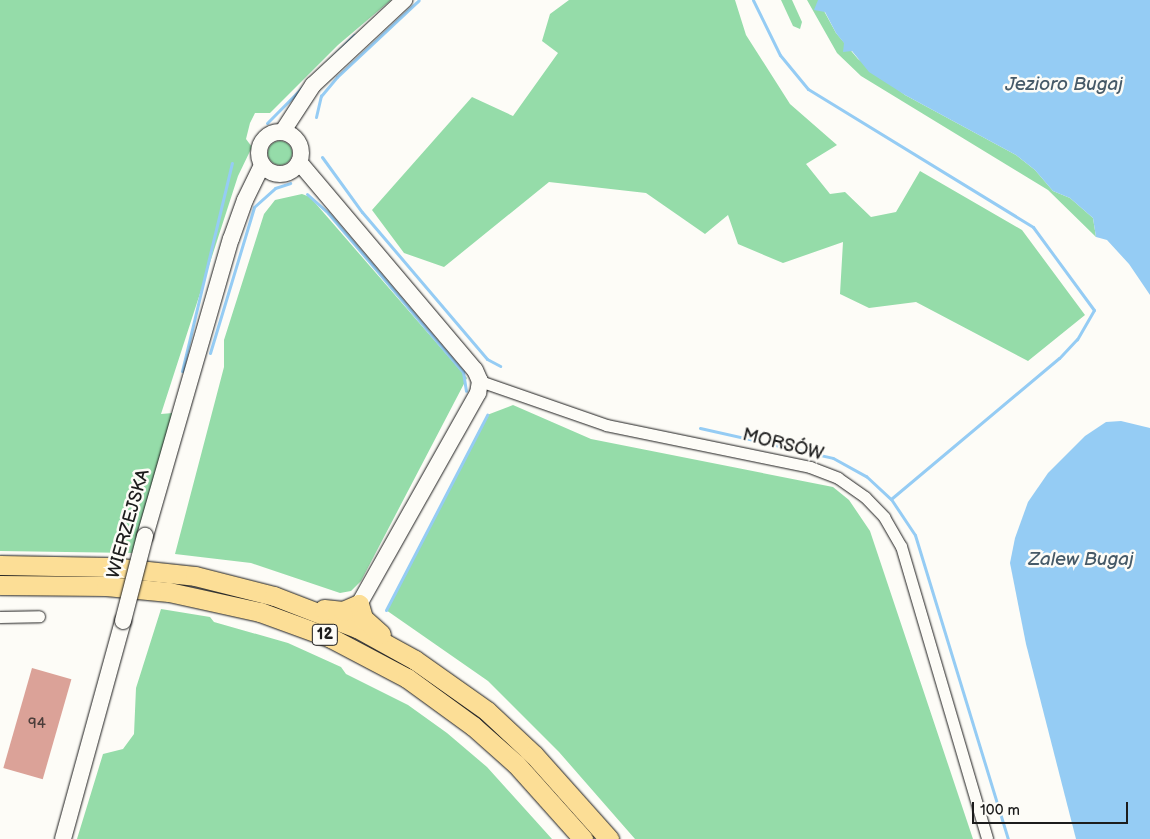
<!DOCTYPE html>
<meta charset="utf-8">
<style>
body{margin:0}
#map{position:relative;width:1150px;height:839px;overflow:hidden;background:#fdfcf7;font-family:"Balsamiq Sans",sans-serif}
div>[style]{position:absolute}
.green>*{inset:0;background:#95dca9}
.round{border-radius:50%}
.water>*{inset:0;background:#95ccf4}
.stream>*{height:3px;margin:-1.5px;padding:0 1.5px;transform-origin:1.5px;border-radius:1.5px;background:#95ccf4}
.building>*{inset:0;background:#dba298;transform-origin:0 0}
.roads{filter:drop-shadow(0 0 1px #1c1c1c) drop-shadow(0 0 1px #1c1c1c)}
.street>*{height:11px;margin:-5.5px;padding:0 5.5px;transform-origin:5.5px;border-radius:5.5px;background:#fdfcf7}
.secondary>*{height:16px;margin:-8px;padding:0 8px;transform-origin:8px;border-radius:8px;background:#fdfcf7}
.secondary>.ring{margin:-8px;padding:0;box-sizing:content-box;background:none;border:16px solid #fdfcf7;border-radius:50%}
.primary>*{height:19px;margin:-9.5px;padding:0 9.5px;transform-origin:9.5px;border-radius:9.5px;background:#fcde96}
.bridges{filter:drop-shadow(0 0 1px #1c1c1c) drop-shadow(0 0 1px #1c1c1c)}
.secondary-bridge>*{height:16px;margin:-8px;padding:0 8px;transform-origin:8px;border-radius:8px;background:#fdfcf7}
span{translate:-50% -50%;white-space:nowrap;text-align:center;line-height:1.15;-webkit-text-stroke:5px #fdfcf7;paint-order:stroke}
.number-label{font-size:15px;color:#4c3e3b}
.number-label span{-webkit-text-stroke-width:0}
.shield-label span{padding:1px 4px;background:#fdfcf7;border:1px solid;border-radius:4px;-webkit-text-stroke-width:0}
.shield-label{font-size:16px;color:#1c1c1c;font-weight:700}
.street-label{font-size:18px;color:#1c1c1c}
.water-label{font-size:19px;color:#465a68;font-style:italic}
.scale{position:absolute;left:972px;top:802px;width:156px;height:22px;box-sizing:border-box;border:2px solid #1c1c1c;border-top:0;padding-left:6px;font-size:15px;line-height:18px;white-space:nowrap;color:#1c1c1c;-webkit-text-stroke:4px #fdfcf7;paint-order:stroke}
</style>
<div id="map">
<div class="green">
<i style="clip-path:polygon(0 0,391px 0,338px 45px,270px 113px,255px 113px,250px 123px,246px 139px,252px 147px,238px 176px,161px 414px,173px 413px,133px 553px,0 551px)"></i>
<i style="clip-path:polygon(569px 0,735px 0,746px 35px,790px 104px,837px 145px,806px 164px,830px 194px,845px 192px,871px 217px,896px 212px,920px 171px,1022px 230px,1085px 315px,1028px 361px,916px 302px,869px 308px,840px 294px,843px 242px,783px 263px,738px 244px,728px 215px,705px 234px,646px 193px,549px 182px,444px 267px,404px 253px,372px 210px,472px 97px,513px 116px,558px 53px,542px 41px,550px 14px)"></i>
<i style="clip-path:polygon(781px 0,792px 0,802px 22px,800px 29px,793px 26px)"></i>
<i style="clip-path:polygon(807px 0,818px 0,836px 33px,858px 59px,905px 95px,1016px 155px,1035px 170px,1053px 191px,1070px 198px,1093px 218px,1096px 237px,1048px 190px,861px 76px,837px 53px)"></i>
<i class="round" style="left:268px;top:141px;width:24px;height:24px"></i>
<i style="clip-path:polygon(302px 194px,310px 197px,467px 378px,361px 581px,351px 591px,340px 593px,251px 563px,175px 554px,224px 367px,224px 340px,264px 214px,275px 200px)"></i>
<i style="clip-path:polygon(513px 405px,591px 439px,833px 487px,849px 500px,870px 531px,973px 839px,635px 839px,559px 752px,488px 681px,386px 610px,487px 415px)"></i>
<i style="clip-path:polygon(161px 609px,210px 617px,214px 622px,288px 643px,341px 667px,346px 674px,408px 705px,447px 733px,487px 767px,552px 839px,77px 839px,103px 754px,123px 749px,134px 734px,136px 688px)"></i>
</div>
<div class="water">
<i style="clip-path:polygon(818px 0,1150px 0,1150px 295px,1129px 264px,1107px 240px,1096px 237px,1093px 218px,1070px 198px,1053px 191px,1035px 170px,1016px 155px,905px 95px,869px 72px,852px 51px,843px 52px,844px 43px,836px 33px,825px 12px,814px 10px)"></i>
<i style="clip-path:polygon(1121px 421px,1150px 428px,1150px 839px,1076px 839px,1026px 644px,1010px 563px,1015px 538px,1028px 502px,1048px 473px,1085px 436px,1106px 422px)"></i>
</div>
<div class="stream">
<i style="left:753px;top:0;width:61px;rotate:63.9deg"></i>
<i style="left:780px;top:55px;width:44px;rotate:50.5deg"></i>
<i style="left:808px;top:89px;width:264px;rotate:31.5deg"></i>
<i style="left:1033px;top:227px;width:103px;rotate:53.7deg"></i>
<i style="left:1094px;top:310px;width:34px;rotate:120deg"></i>
<i style="left:1077px;top:339px;width:26px;rotate:133deg"></i>
<i style="left:1059px;top:358px;width:219px;rotate:140deg"></i>
<i style="left:891px;top:499px;width:43px;rotate:56.3deg"></i>
<i style="left:915px;top:535px;width:318px;rotate:73deg"></i>
<i style="left:316px;top:117px;width:22px;rotate:-77deg"></i>
<i style="left:321px;top:96px;width:25px;rotate:-50deg"></i>
<i style="left:337px;top:77px;width:112px;rotate:-43.2deg"></i>
<i style="left:267px;top:123px;width:124px;rotate:-45.3deg"></i>
<i style="left:322px;top:157px;width:68px;rotate:54deg"></i>
<i style="left:362px;top:212px;width:193px;rotate:49.6deg"></i>
<i style="left:487px;top:359px;width:15px;rotate:28deg"></i>
<i style="left:307px;top:194px;width:28px;rotate:42deg"></i>
<i style="left:328px;top:213px;width:209px;rotate:49.7deg"></i>
<i style="left:463px;top:372px;width:19px;rotate:81deg"></i>
<i style="left:210px;top:353px;width:152px;rotate:-73.2deg"></i>
<i style="left:254px;top:207px;width:28px;rotate:-42deg"></i>
<i style="left:275px;top:188px;width:16px;rotate:-18deg"></i>
<i style="left:182px;top:371px;width:214px;rotate:-76.5deg"></i>
<i style="left:700px;top:428px;width:136px;rotate:12.7deg"></i>
<i style="left:833px;top:458px;width:38px;rotate:29deg"></i>
<i style="left:866px;top:476px;width:34px;rotate:43deg"></i>
<i style="left:386px;top:610px;width:220px;rotate:-62.6deg"></i>
</div>
<div class="building">
<i style="left:32px;top:668px;width:41px;height:104px;rotate:16deg"></i>
</div>
<div class="roads">
<div class="street">
<i style="left:480px;top:381px;width:133px;rotate:19.2deg"></i>
<i style="left:606px;top:425px;width:208px;rotate:11.6deg"></i>
<i style="left:810px;top:467px;width:30px;rotate:21deg"></i>
<i style="left:838px;top:478px;width:33px;rotate:35deg"></i>
<i style="left:865px;top:497px;width:28px;rotate:46deg"></i>
<i style="left:884px;top:517px;width:34px;rotate:60deg"></i>
<i style="left:901px;top:546px;width:305px;rotate:73.6deg"></i>
<i style="left:0;top:617px;width:39px;rotate:-1deg"></i>
</div>
<div class="secondary">
<i style="left:283px;top:131px;width:55px;rotate:-56.9deg"></i>
<i style="left:313px;top:85px;width:125px;rotate:-43deg"></i>
<i class="ring" style="left:259px;top:132px;width:26px;height:26px"></i>
<i style="left:299px;top:162px;width:272px;rotate:49.8deg"></i>
<i style="left:475px;top:370px;width:12px;rotate:66deg"></i>
<i style="left:480px;top:381px;width:12px;rotate:99deg"></i>
<i style="left:478px;top:393px;width:242px;rotate:119.4deg"></i>
<i style="left:145px;top:536px;width:309px;rotate:-73.9deg"></i>
<i style="left:231px;top:239px;width:41px;rotate:-70.3deg"></i>
<i style="left:245px;top:200px;width:39px;rotate:-64deg"></i>
<i style="left:63px;top:839px;width:226px;rotate:-74.6deg"></i>
</div>
<div class="primary">
<i style="left:0;top:565px;width:110px;rotate:1deg"></i>
<i style="left:110px;top:567px;width:85px;rotate:6deg"></i>
<i style="left:195px;top:576px;width:81px;rotate:14.2deg"></i>
<i style="left:274px;top:596px;width:89px;rotate:21.1deg"></i>
<i style="left:357px;top:628px;width:66px;rotate:28.9deg"></i>
<i style="left:415px;top:660px;width:88px;rotate:35.3deg"></i>
<i style="left:487px;top:711px;width:64px;rotate:43.1deg"></i>
<i style="left:534px;top:755px;width:113px;rotate:48.2deg"></i>
<i style="left:0;top:585px;width:106px;rotate:0.5deg"></i>
<i style="left:106px;top:586px;width:63px;rotate:5.4deg"></i>
<i style="left:169px;top:592px;width:93px;rotate:12.4deg"></i>
<i style="left:260px;top:612px;width:76px;rotate:20.1deg"></i>
<i style="left:331px;top:638px;width:86px;rotate:27.8deg"></i>
<i style="left:407px;top:678px;width:82px;rotate:36deg"></i>
<i style="left:473px;top:726px;width:57px;rotate:41.5deg"></i>
<i style="left:516px;top:764px;width:101px;rotate:48.2deg"></i>
<i style="left:324px;top:609px;width:19px;rotate:6deg"></i>
<i style="left:343px;top:611px;width:17px;rotate:-24deg"></i>
<i style="left:359px;top:604px;width:15px;rotate:74deg"></i>
<i style="left:363px;top:618px;width:24px;rotate:42deg"></i>
</div>
</div>
<div class="bridges">
<div class="secondary-bridge">
<i style="left:123px;top:621px;width:88px;rotate:-75.5deg"></i>
</div>
</div>
<div class="number-label">
<span style="left:37px;top:724px">94</span>
</div>
<div class="shield-label">
<span style="left:325px;top:635px">12</span>
</div>
<div class="street-label">
<span style="left:783px;top:445px;rotate:14deg">MORSÓW</span>
<span style="left:129px;top:524px;rotate:-74deg">WIERZEJSKA</span>
</div>
<div class="water-label">
<span style="left:1064px;top:85px">Jezioro Bugaj</span>
<span style="left:1081px;top:560px">Zalew Bugaj</span>
</div>
<div class="scale">100 m</div>
</div>
